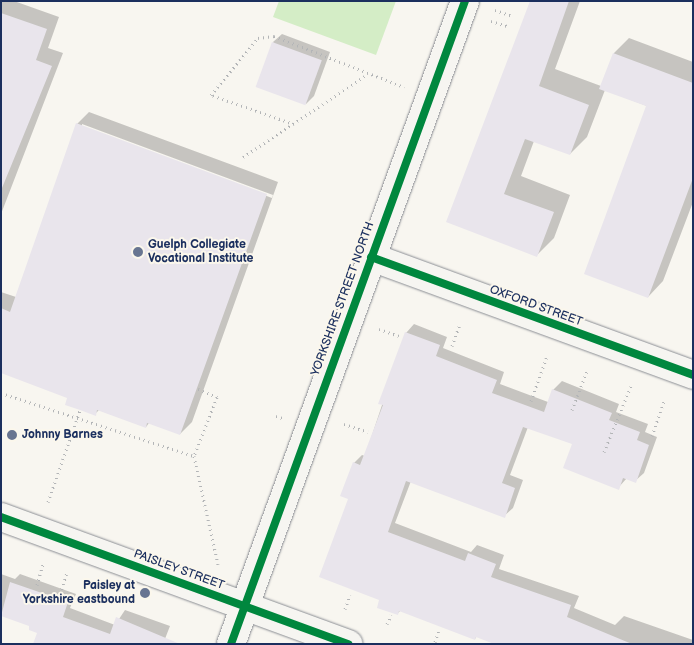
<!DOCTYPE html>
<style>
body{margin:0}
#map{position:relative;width:694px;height:645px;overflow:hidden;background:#f8f6f0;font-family:"Balsamiq Sans",sans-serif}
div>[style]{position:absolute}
.green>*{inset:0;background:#d4edc6}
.shadow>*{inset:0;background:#0003}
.building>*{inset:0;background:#e9e5ec;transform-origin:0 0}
.path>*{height:3px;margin-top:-1.5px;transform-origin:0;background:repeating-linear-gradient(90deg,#b3b5b7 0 1px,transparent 0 5px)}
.roads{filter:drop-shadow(0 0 1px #8b8e94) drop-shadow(0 0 1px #8b8e94)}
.minor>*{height:28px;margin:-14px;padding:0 14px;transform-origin:14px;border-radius:14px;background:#f6f5f1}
.major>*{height:28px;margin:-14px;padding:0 14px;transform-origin:14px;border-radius:14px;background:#f6f5f1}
.cycleway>*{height:8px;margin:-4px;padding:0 4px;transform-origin:4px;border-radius:4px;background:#00873e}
.dots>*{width:14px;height:14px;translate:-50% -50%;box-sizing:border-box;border:2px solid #fbf7ec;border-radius:50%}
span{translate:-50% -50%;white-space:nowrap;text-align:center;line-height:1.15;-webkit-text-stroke:4px #fbf7ec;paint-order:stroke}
.poi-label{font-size:12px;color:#1b2f5e;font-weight:700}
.left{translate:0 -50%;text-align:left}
.right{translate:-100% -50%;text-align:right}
.street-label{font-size:12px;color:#1b2f5e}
.frame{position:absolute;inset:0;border:2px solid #1b2f5e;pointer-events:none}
</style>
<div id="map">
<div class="green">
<i style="clip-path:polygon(279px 1px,396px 1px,376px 55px,273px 17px)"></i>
</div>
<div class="shadow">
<i style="clip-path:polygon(1px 1px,14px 1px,59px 17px,48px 48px,63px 53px,1px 214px)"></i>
<i style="clip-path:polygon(532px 1px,580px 1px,555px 69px,601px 86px,614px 53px,629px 38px,693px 62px,693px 202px,663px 281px,648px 297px,647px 106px,605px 90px,587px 137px,570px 154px,534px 141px,521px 176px,570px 195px,554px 238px,537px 255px,448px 221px)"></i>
<i style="clip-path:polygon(282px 34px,330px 52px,314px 96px,306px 104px,273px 42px)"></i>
<i style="clip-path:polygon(evenodd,89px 112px,278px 182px,192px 422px,180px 434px,149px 423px,146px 427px,99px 410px,95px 414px,68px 397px,1px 371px,1px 292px,16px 297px,77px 124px,89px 112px,82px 124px,273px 195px,272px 198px,82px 127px,82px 124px)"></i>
<i style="clip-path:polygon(414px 324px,447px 337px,443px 348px,504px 372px,500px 384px,548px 402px,553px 390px,562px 381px,619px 404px,616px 412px,648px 424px,645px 432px,657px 437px,644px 473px,635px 481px,627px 478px,618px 488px,574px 444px,528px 427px,510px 475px,523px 480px,513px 508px,504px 516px,411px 481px,395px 523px,471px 552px,477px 545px,504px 555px,499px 569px,579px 596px,574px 608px,615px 625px,624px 616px,693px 640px,693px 644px,499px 644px,477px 636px,475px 639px,401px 610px,397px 614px,381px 600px,349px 499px,354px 463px,362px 455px,365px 456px,406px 333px)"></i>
<i style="clip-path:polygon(1px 574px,15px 579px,20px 574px,76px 594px,70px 608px,115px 625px,125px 610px,170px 626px,163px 644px,39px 632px,30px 625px,1px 614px)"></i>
</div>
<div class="building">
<i style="clip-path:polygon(530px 1px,569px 1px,539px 86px,589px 105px,570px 155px,525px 139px,504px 194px,554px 212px,537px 257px,446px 222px)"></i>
<i style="clip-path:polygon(1px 13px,47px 29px,36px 60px,52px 66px,2px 188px)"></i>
<i style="left:272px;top:42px;width:53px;height:48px;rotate:20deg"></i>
<i style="clip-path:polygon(613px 53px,693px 83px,693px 178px,648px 298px,584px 274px,646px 106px,599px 89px)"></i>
<i style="clip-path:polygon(76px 123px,267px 194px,180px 435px,147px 423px,146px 428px,97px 410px,96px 416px,80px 410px,65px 405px,67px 398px,1px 373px,1px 308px,10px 312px)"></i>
<i style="clip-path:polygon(405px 332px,440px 345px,436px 356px,497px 380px,492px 393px,544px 412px,552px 389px,612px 413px,609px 420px,640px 432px,637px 440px,649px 445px,636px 483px,623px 478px,619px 490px,563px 468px,572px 444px,523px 427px,502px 483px,515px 488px,505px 518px,406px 481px,388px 532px,465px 561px,468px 553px,496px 564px,491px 577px,571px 605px,567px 617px,632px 644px,494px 644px,476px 637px,475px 640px,399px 611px,398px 615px,377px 608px,379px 600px,319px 577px,348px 499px,340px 496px,353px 462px,360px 465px,383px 405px,378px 404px)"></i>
<i style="clip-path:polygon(10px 582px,68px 602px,63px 617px,110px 634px,116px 617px,180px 644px,33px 644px,37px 633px,29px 630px,29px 626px,1px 616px)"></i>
</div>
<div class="path">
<i style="left:495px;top:10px;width:18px;rotate:19deg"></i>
<i style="left:491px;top:21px;width:17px;rotate:17deg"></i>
<i style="left:294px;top:124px;width:88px;rotate:-160.7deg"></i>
<i style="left:211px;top:95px;width:74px;rotate:-50.5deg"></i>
<i style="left:258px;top:38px;width:16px;rotate:-7deg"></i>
<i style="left:274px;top:36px;width:140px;rotate:21.4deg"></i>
<i style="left:243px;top:157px;width:150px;rotate:-33.6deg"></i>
<i style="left:379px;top:329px;width:21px;rotate:19deg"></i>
<i style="left:452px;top:346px;width:23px;rotate:-70deg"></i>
<i style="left:198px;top:389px;width:21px;rotate:23deg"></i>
<i style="left:217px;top:397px;width:63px;rotate:111.3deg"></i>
<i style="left:194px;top:456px;width:111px;rotate:77.5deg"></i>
<i style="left:1px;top:393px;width:203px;rotate:18.1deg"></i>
<i style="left:531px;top:401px;width:48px;rotate:-70.4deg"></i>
<i style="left:572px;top:410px;width:42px;rotate:-69deg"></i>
<i style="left:276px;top:416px;width:9px;rotate:18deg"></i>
<i style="left:344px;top:424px;width:25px;rotate:18deg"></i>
<i style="left:652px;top:436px;width:39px;rotate:-71deg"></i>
<i style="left:604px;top:452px;width:71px;rotate:-67.8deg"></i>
<i style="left:48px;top:502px;width:97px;rotate:-70.8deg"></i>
<i style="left:37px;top:585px;width:22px;rotate:-74deg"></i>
<i style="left:60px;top:594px;width:22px;rotate:-72deg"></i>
<i style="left:345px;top:609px;width:15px;rotate:-70deg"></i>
<i style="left:387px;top:624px;width:10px;rotate:-66deg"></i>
<i style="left:435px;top:642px;width:13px;rotate:-72deg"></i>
<i style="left:471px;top:644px;width:2px;rotate:-63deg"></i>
</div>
<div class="roads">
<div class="minor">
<i style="left:371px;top:257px;width:343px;rotate:20.1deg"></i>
<i style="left:231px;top:644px;width:684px;rotate:-70deg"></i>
</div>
<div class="major">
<i style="left:1px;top:517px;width:370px;rotate:20.1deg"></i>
</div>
</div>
<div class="cycleway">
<i style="left:371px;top:257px;width:343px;rotate:20.1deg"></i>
<i style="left:1px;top:517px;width:370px;rotate:20.1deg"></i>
<i style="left:231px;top:644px;width:684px;rotate:-70deg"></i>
</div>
<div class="dots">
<i style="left:138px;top:252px;background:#687591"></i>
<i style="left:12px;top:435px;background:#687591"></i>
<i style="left:145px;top:593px;background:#687591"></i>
</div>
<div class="poi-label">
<span class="left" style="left:148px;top:252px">Guelph Collegiate<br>Vocational Institute</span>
<span class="left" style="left:22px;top:435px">Johnny Barnes</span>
<span class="right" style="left:135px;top:593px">Paisley at<br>Yorkshire eastbound</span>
</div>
<div class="street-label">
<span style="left:343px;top:299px;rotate:-70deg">YORKSHIRE STREET NORTH</span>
<span style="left:536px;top:306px;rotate:20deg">OXFORD STREET</span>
<span style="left:179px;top:570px;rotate:20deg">PAISLEY STREET</span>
</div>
<div class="frame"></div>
</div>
